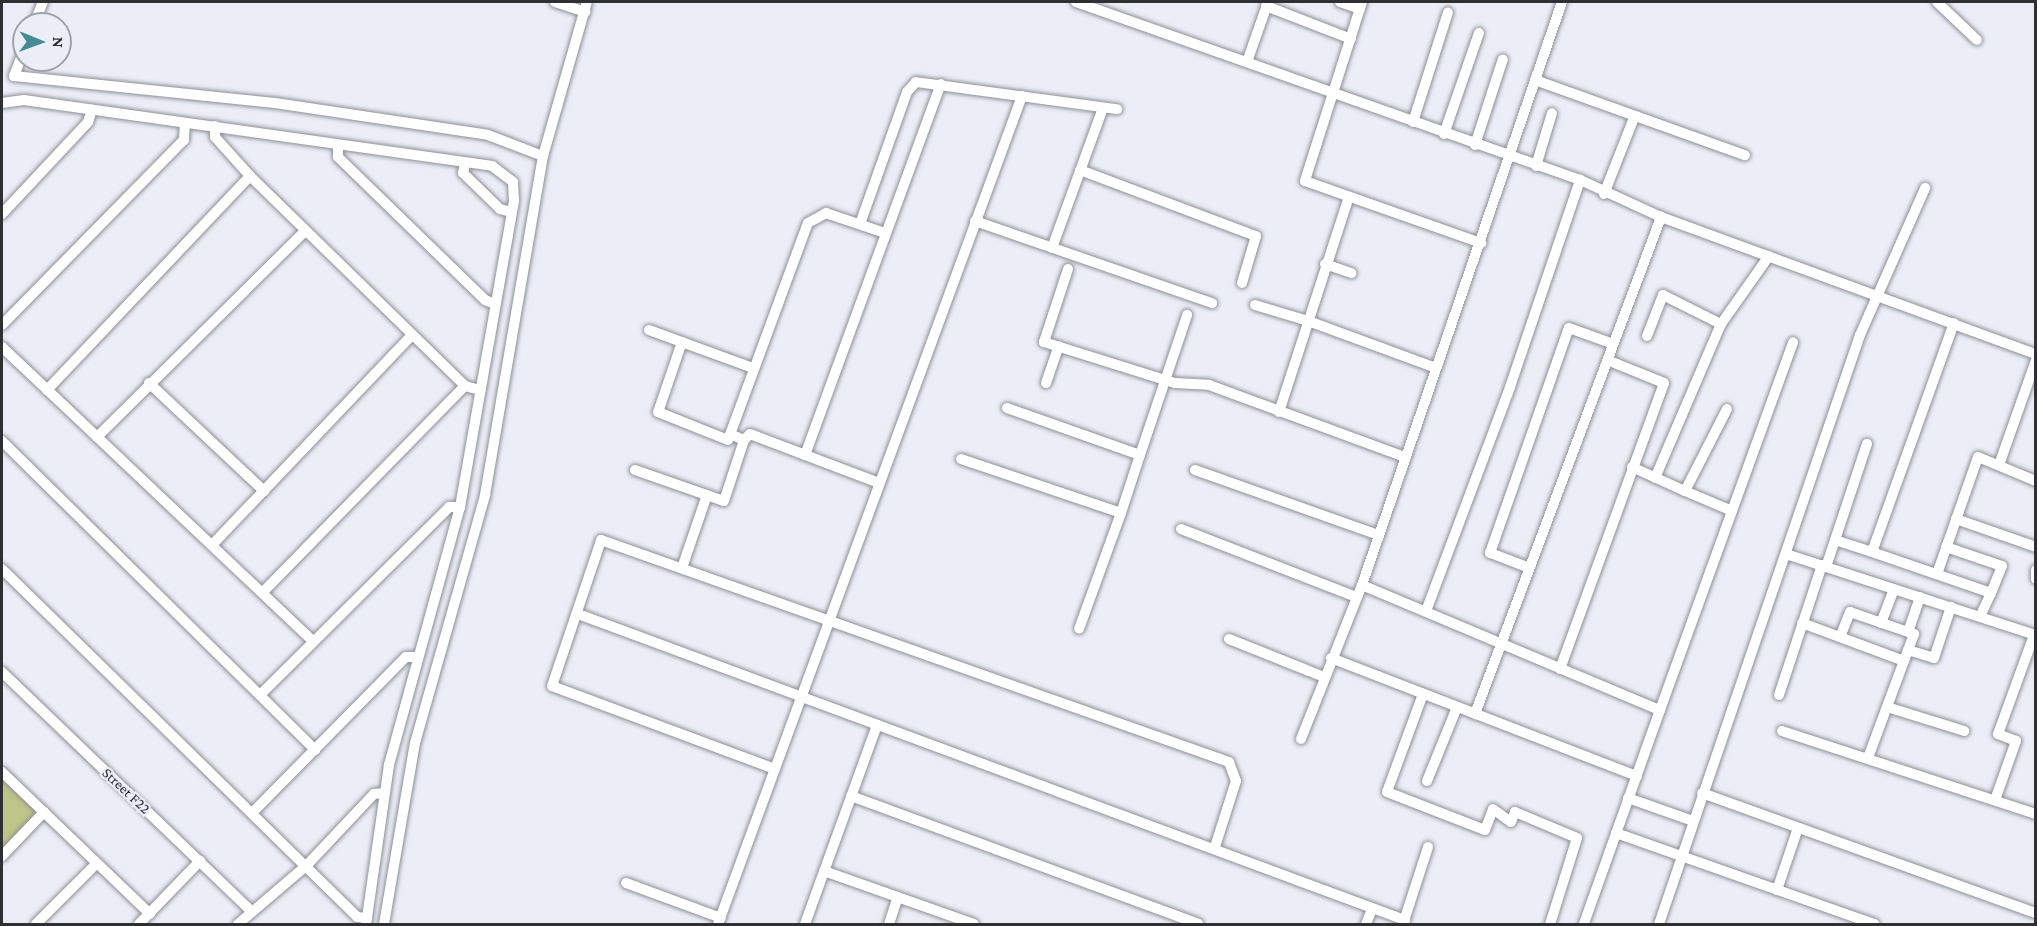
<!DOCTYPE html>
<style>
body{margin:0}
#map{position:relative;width:2037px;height:926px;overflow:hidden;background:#eceef7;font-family:"Crimson Pro",serif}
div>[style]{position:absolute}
.green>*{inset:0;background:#bec588}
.roads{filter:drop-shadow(0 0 2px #8d8f97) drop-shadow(0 0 2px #8d8f97)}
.minor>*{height:10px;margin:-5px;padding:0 5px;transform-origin:5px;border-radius:5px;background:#fff}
span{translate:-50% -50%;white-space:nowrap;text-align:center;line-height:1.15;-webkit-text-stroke:4.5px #eceef7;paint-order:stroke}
.street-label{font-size:15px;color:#2f3033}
.frame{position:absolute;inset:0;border:3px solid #2f3033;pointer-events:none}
.north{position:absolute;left:12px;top:12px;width:60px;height:60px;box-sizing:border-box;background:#eceef7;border:2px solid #a0a2a9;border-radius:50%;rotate:91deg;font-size:16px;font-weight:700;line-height:24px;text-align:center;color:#2f3033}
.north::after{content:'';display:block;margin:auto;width:21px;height:27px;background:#458b95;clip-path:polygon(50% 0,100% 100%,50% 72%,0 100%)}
</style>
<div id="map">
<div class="green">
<i style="clip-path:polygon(2px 771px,44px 812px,2px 856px)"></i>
</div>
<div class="roads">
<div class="minor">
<i style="left:555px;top:2px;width:32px;rotate:18deg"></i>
<i style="left:1076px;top:2px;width:535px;rotate:19.45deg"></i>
<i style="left:1580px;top:180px;width:89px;rotate:24.6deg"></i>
<i style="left:1661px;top:217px;width:399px;rotate:20.1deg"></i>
<i style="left:1340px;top:2px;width:21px;rotate:19deg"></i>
<i style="left:1362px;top:2px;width:188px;rotate:107.7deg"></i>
<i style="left:1305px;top:181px;width:187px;rotate:19.4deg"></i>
<i style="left:1937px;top:2px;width:55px;rotate:43.5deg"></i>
<i style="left:1266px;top:6px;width:91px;rotate:21.2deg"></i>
<i style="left:34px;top:24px;width:24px;rotate:-68deg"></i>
<i style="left:24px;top:50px;width:28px;rotate:111deg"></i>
<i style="left:14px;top:76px;width:262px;rotate:5.9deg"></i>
<i style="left:275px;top:103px;width:215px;rotate:8.5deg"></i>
<i style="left:488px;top:135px;width:59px;rotate:20.9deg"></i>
<i style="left:1247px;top:62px;width:64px;rotate:-70.7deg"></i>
<i style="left:1535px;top:80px;width:223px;rotate:19.7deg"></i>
<i style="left:2px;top:103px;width:22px;rotate:-8deg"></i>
<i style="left:24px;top:100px;width:473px;rotate:8deg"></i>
<i style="left:492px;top:166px;width:26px;rotate:37deg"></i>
<i style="left:513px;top:182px;width:19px;rotate:87deg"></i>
<i style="left:514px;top:201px;width:311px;rotate:100deg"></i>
<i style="left:460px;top:507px;width:268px;rotate:105.4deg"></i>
<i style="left:389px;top:765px;width:161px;rotate:98.2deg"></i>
<i style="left:1413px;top:122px;width:115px;rotate:-72.3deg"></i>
<i style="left:215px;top:126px;width:11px;rotate:90deg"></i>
<i style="left:215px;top:137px;width:52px;rotate:48.1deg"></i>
<i style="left:250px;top:176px;width:301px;rotate:44.3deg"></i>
<i style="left:465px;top:386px;width:16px;rotate:15deg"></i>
<i style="left:1444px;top:134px;width:107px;rotate:-70.9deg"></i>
<i style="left:338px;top:145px;width:12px;rotate:90deg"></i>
<i style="left:338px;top:157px;width:205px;rotate:44.2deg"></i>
<i style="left:485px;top:300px;width:11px;rotate:22deg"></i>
<i style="left:1475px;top:145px;width:90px;rotate:-72deg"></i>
<i style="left:465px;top:163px;width:10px;rotate:101deg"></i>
<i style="left:463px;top:173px;width:52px;rotate:44.2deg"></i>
<i style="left:500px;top:209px;width:11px;rotate:15deg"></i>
<i style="left:1536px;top:166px;width:55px;rotate:-73.2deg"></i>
<i style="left:1080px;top:170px;width:188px;rotate:20.6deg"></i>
<i style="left:1256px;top:236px;width:49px;rotate:106.6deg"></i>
<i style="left:1604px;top:194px;width:82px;rotate:-68.5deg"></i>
<i style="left:2px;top:214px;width:126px;rotate:-46.9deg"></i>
<i style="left:88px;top:122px;width:13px;rotate:-72deg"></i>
<i style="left:975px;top:221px;width:251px;rotate:19.1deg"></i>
<i style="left:860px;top:224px;width:140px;rotate:-70.4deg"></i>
<i style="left:907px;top:92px;width:13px;rotate:-48deg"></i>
<i style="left:916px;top:82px;width:203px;rotate:7.7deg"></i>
<i style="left:1052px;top:248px;width:149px;rotate:-70deg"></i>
<i style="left:1325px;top:264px;width:28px;rotate:19deg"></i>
<i style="left:1068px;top:269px;width:77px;rotate:108.2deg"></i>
<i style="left:1044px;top:342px;width:137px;rotate:17.4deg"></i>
<i style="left:1175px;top:383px;width:34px;rotate:3deg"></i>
<i style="left:1209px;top:385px;width:209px;rotate:20.2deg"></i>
<i style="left:1255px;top:305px;width:52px;rotate:16.7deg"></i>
<i style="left:1311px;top:322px;width:133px;rotate:20.2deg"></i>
<i style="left:2px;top:325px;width:260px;rotate:-45.5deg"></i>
<i style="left:184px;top:140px;width:17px;rotate:-87deg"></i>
<i style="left:649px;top:330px;width:111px;rotate:20.1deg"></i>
<i style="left:1647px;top:336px;width:44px;rotate:-68.7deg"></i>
<i style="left:1663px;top:295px;width:65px;rotate:26.6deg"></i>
<i style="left:682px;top:342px;width:74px;rotate:108.9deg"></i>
<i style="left:658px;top:412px;width:75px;rotate:21.8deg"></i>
<i style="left:728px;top:440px;width:231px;rotate:-69.8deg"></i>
<i style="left:808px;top:223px;width:21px;rotate:-29deg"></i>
<i style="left:826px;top:213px;width:62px;rotate:18.7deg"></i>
<i style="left:2px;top:347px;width:429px;rotate:43.4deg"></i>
<i style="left:149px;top:383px;width:158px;rotate:43.2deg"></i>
<i style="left:1046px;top:383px;width:39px;rotate:-71deg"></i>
<i style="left:47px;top:390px;width:295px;rotate:-46.5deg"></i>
<i style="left:1007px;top:408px;width:141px;rotate:19.5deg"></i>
<i style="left:1140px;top:455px;width:148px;rotate:-71.4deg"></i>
<i style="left:1279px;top:412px;width:226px;rotate:-72deg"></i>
<i style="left:730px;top:434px;width:15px;rotate:23deg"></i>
<i style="left:744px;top:440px;width:8px;rotate:-45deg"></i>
<i style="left:750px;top:434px;width:138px;rotate:20.8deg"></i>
<i style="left:97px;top:437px;width:293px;rotate:-44.7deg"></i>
<i style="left:2px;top:441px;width:440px;rotate:44.6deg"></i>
<i style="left:805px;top:455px;width:395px;rotate:-69.9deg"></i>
<i style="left:961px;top:459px;width:169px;rotate:18.6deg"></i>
<i style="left:1121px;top:513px;width:123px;rotate:109.9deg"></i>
<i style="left:1999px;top:465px;width:111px;rotate:-70.6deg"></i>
<i style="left:1632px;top:467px;width:58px;rotate:24.4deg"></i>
<i style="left:1685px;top:491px;width:92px;rotate:-62.9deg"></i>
<i style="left:635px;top:470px;width:94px;rotate:19.2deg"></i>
<i style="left:724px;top:501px;width:64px;rotate:-71.8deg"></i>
<i style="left:1195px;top:470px;width:195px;rotate:19.5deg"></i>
<i style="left:1655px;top:478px;width:168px;rotate:-66.8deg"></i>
<i style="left:1721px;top:324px;width:83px;rotate:-54.8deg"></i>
<i style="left:1685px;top:491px;width:49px;rotate:22.9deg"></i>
<i style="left:1121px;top:513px;width:61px;rotate:-71.9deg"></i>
<i style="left:1956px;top:519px;width:85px;rotate:19.3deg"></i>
<i style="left:1181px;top:529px;width:188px;rotate:21.2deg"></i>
<i style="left:1835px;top:540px;width:39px;rotate:18deg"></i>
<i style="left:1872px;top:552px;width:243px;rotate:-70.3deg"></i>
<i style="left:212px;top:545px;width:290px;rotate:-46.4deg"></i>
<i style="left:1946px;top:547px;width:59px;rotate:18.7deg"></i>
<i style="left:2002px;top:566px;width:29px;rotate:112deg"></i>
<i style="left:1872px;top:552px;width:126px;rotate:19deg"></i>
<i style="left:1991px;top:593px;width:26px;rotate:115deg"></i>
<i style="left:1786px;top:554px;width:263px;rotate:18deg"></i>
<i style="left:1527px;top:567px;width:40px;rotate:-159deg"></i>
<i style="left:1490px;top:553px;width:238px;rotate:-70.7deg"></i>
<i style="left:1569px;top:328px;width:45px;rotate:19.7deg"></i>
<i style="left:1826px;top:567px;width:130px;rotate:-71.6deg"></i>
<i style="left:682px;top:568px;width:77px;rotate:-71.1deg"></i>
<i style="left:2px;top:569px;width:497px;rotate:44.4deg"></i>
<i style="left:357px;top:917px;width:10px;rotate:6deg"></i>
<i style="left:2036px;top:570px;width:9px;rotate:90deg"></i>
<i style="left:1937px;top:574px;width:124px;rotate:-70.7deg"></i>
<i style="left:1978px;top:457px;width:63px;rotate:22.5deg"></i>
<i style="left:1362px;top:585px;width:323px;rotate:22.8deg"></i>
<i style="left:1660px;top:710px;width:227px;rotate:109.6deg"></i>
<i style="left:263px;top:592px;width:289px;rotate:-45.6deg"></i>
<i style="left:1426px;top:611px;width:239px;rotate:-69.4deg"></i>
<i style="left:1510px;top:387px;width:219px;rotate:-71.3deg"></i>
<i style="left:578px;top:614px;width:882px;rotate:20.31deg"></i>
<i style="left:1802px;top:623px;width:109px;rotate:20.4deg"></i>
<i style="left:1881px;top:623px;width:36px;rotate:-69deg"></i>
<i style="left:1908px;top:632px;width:37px;rotate:-71deg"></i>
<i style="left:1840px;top:637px;width:27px;rotate:-68deg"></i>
<i style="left:1850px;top:612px;width:68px;rotate:19deg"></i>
<i style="left:1914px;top:634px;width:132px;rotate:110.4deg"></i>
<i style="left:1229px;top:639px;width:102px;rotate:21.8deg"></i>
<i style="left:1908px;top:650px;width:27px;rotate:17deg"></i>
<i style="left:1934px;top:658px;width:54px;rotate:-71.6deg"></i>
<i style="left:1331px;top:658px;width:328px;rotate:21.1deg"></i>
<i style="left:1560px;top:669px;width:304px;rotate:-70deg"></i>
<i style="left:1664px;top:383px;width:61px;rotate:-158deg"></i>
<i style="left:2px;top:672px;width:345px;rotate:43.8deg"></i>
<i style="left:1423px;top:694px;width:104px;rotate:110.2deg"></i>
<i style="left:1387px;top:792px;width:105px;rotate:21.2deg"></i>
<i style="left:1485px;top:830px;width:22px;rotate:-69deg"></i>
<i style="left:1493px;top:809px;width:22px;rotate:36deg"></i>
<i style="left:1511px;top:822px;width:11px;rotate:-68deg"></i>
<i style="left:1515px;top:812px;width:67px;rotate:22.8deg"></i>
<i style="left:1577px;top:838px;width:90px;rotate:107.4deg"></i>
<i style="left:260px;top:695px;width:267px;rotate:-44.8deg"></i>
<i style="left:449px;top:507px;width:11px"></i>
<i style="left:1779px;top:695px;width:137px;rotate:-71.7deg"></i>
<i style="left:1887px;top:707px;width:81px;rotate:17.3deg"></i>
<i style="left:1660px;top:710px;width:391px;rotate:-70.1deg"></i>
<i style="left:1475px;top:714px;width:531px;rotate:-69.48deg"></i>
<i style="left:1782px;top:731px;width:267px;rotate:18.1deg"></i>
<i style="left:1301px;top:739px;width:166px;rotate:-68.4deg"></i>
<i style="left:1362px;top:585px;width:616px;rotate:-71.07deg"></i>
<i style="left:775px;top:769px;width:238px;rotate:-159.6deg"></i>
<i style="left:552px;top:686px;width:154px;rotate:-71.4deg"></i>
<i style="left:601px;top:540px;width:666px;rotate:19.47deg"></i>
<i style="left:1229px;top:762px;width:20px;rotate:70deg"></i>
<i style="left:1236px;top:781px;width:69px;rotate:107.7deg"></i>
<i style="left:2px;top:772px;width:205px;rotate:43.8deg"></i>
<i style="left:1427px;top:781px;width:80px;rotate:-67.9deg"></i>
<i style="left:1702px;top:793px;width:355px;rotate:19.8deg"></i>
<i style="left:851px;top:796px;width:370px;rotate:20.2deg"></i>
<i style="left:1628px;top:798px;width:69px;rotate:19.5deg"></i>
<i style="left:1995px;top:800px;width:63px;rotate:-70.4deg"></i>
<i style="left:2016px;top:741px;width:19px;rotate:-159deg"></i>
<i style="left:1998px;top:734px;width:105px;rotate:-70deg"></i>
<i style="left:252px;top:813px;width:219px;rotate:-45.4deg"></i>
<i style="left:406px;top:657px;width:12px"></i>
<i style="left:1616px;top:833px;width:274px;rotate:19.4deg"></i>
<i style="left:2px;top:856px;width:61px;rotate:-46.3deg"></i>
<i style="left:824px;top:871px;width:159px;rotate:19.5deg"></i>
<i style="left:626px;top:883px;width:101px;rotate:20.2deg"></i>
<i style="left:1777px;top:890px;width:65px;rotate:-71.3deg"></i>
<i style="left:36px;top:924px;width:86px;rotate:-45deg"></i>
<i style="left:139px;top:924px;width:88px;rotate:-45.9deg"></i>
<i style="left:238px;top:924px;width:91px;rotate:-40.5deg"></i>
<i style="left:307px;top:865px;width:98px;rotate:-46.7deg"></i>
<i style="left:374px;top:794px;width:10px;rotate:-6deg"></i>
<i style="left:384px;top:924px;width:184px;rotate:-80.3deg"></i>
<i style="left:415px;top:743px;width:258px;rotate:-74.2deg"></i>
<i style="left:485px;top:495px;width:344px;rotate:-80.3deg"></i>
<i style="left:543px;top:156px;width:160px;rotate:-74.1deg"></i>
<i style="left:718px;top:924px;width:882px;rotate:-69.84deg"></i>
<i style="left:805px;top:924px;width:212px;rotate:-70.1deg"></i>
<i style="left:889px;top:924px;width:28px;rotate:-72deg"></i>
<i style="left:1366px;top:924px;width:16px;rotate:-68deg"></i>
<i style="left:1403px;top:924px;width:81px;rotate:-72deg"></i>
<i style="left:1659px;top:924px;width:622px;rotate:-71.16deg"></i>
<i style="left:1860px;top:335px;width:161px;rotate:-66.1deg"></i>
</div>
</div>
<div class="street-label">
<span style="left:126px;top:791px;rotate:43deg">Street F22</span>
</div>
<div class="frame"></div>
<div class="north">N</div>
</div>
